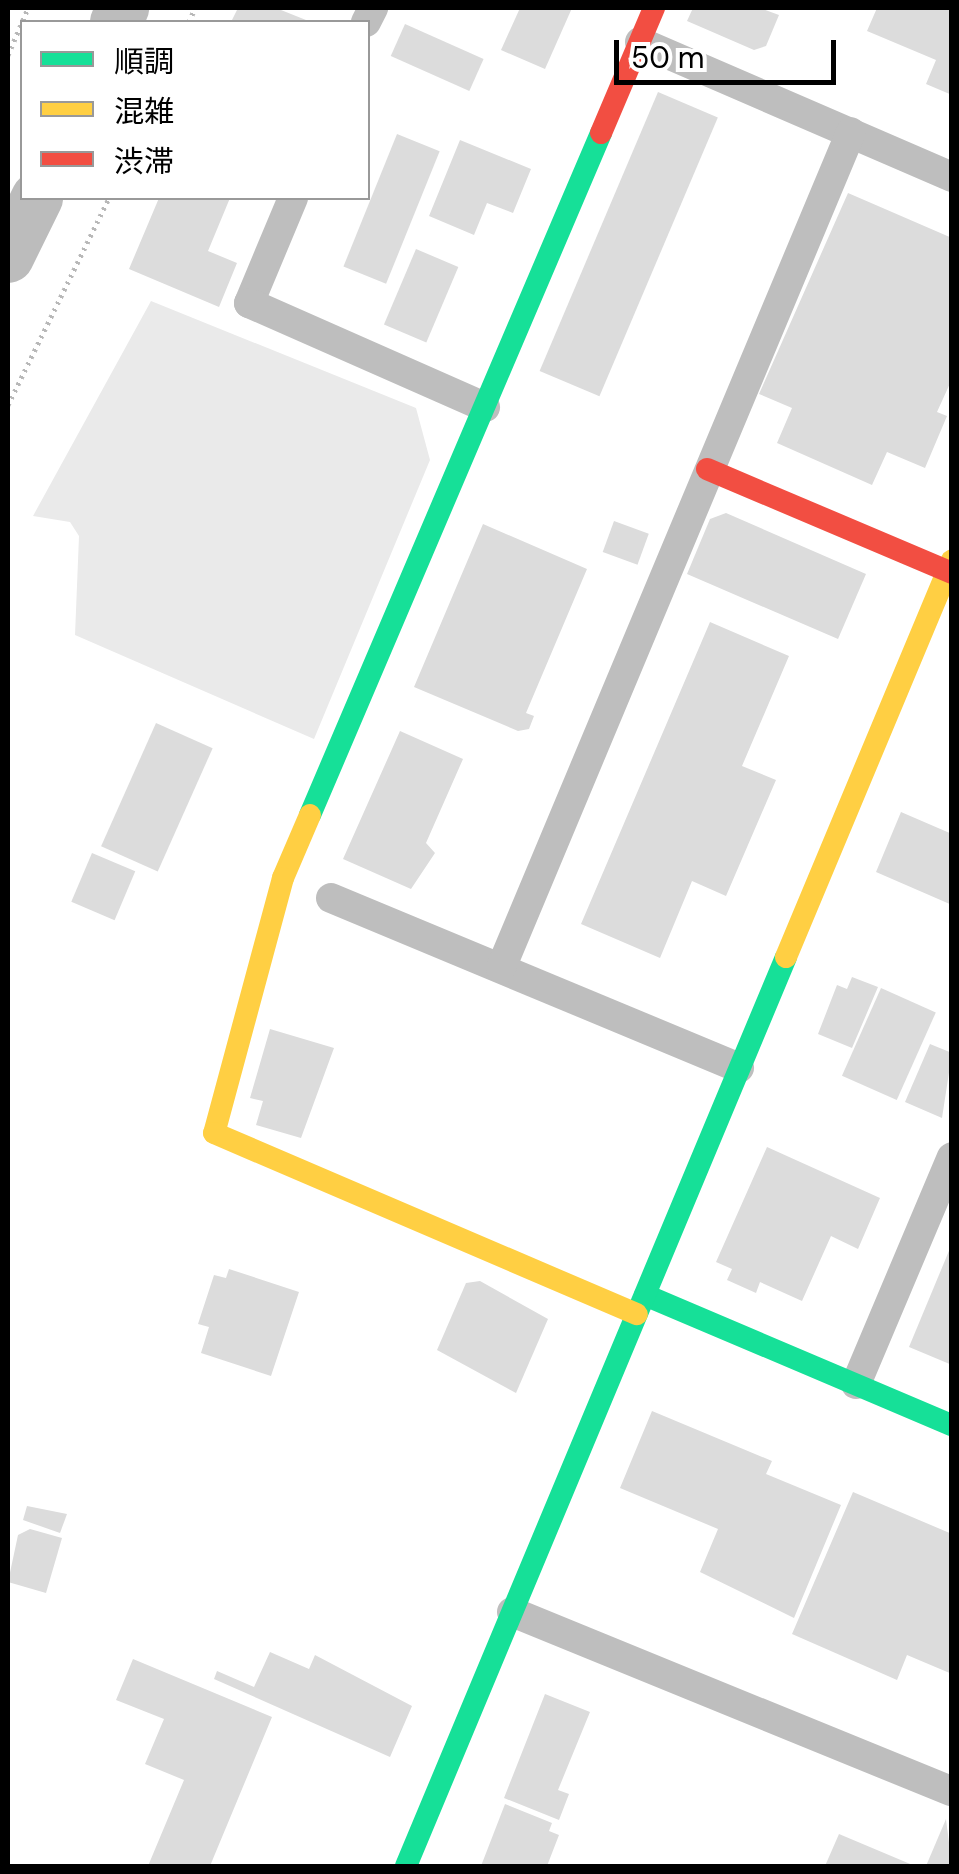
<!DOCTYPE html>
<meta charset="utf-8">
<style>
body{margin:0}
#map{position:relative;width:959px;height:1874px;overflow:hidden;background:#fff;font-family:"DM Sans","Noto Sans JP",sans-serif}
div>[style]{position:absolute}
.green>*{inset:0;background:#eaeaea}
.river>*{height:52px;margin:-26px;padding:0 26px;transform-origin:26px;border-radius:26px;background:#bcbcbc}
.building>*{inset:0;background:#dcdcdc;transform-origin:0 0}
.path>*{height:5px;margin-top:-2.5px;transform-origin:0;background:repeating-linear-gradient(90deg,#b8b8b8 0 2.5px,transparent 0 7.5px)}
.street>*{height:30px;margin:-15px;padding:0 15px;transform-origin:15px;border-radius:15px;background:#bebebe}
.fast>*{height:22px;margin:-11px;padding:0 11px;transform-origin:11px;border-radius:11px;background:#16e098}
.slow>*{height:22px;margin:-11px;padding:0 11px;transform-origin:11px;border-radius:11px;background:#ffcf43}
.jam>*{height:22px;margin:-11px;padding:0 11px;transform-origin:11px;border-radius:11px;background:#f24e42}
span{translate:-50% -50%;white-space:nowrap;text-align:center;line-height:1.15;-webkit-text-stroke:9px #fff;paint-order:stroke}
.frame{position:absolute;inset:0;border:10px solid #000;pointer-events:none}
.legend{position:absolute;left:20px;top:20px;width:350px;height:180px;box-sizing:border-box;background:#fff;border:2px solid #999;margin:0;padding:12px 18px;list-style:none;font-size:30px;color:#000}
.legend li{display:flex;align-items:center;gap:20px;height:50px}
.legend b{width:50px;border:2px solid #999}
.scale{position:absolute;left:614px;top:40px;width:222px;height:45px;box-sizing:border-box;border:5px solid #000;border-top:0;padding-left:12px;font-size:30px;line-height:35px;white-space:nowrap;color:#000;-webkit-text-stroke:8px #fff;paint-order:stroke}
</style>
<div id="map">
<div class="green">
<i style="clip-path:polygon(151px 301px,416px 408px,430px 460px,314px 739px,75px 635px,79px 536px,70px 522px,33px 516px)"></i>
</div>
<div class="river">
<i style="left:116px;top:22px;width:16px;rotate:-63deg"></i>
<i style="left:8px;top:257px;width:66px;rotate:-63.8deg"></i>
</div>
<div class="building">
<i style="clip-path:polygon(238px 8px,276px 8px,311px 22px,231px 22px)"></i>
<i style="clip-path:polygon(520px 8px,572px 8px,545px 69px,501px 50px)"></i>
<i style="clip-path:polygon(693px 8px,760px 8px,779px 15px,766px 46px,754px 50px,687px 21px)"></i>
<i style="clip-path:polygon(877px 8px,952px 8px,952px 95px,926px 84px,936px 60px,867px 31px)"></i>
<i style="left:405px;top:24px;width:86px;height:35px;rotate:24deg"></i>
<i style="left:658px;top:92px;width:65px;height:303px;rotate:23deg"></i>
<i style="left:397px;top:134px;width:46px;height:143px;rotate:22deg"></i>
<i style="clip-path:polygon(460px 140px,531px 169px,513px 213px,487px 203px,474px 235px,429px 216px)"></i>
<i style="clip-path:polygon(848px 193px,952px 238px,952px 379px,937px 412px,947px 416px,925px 468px,887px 452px,872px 485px,777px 443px,792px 408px,759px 394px)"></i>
<i style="clip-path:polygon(159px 198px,230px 198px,208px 251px,237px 263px,219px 307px,129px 269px)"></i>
<i style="left:416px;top:249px;width:46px;height:82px;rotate:23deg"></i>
<i style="clip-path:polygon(726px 513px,866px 574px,838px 639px,687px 574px,710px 519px)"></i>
<i style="left:614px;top:521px;width:37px;height:33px;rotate:20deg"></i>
<i style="clip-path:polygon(483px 524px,587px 569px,526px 713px,534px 716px,529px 729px,518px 731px,414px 687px)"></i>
<i style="clip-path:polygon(710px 622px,789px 656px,742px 766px,776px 780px,726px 896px,692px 881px,660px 958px,581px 924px)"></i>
<i style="left:156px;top:723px;width:62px;height:135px;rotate:24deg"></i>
<i style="clip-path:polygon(400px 731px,463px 759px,426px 843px,435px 853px,411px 889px,343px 859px)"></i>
<i style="clip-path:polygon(901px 812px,952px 834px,952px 905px,876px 872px)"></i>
<i style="left:92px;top:853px;width:47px;height:53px;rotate:23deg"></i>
<i style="clip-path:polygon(852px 977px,878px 987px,852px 1048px,818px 1034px,837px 985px,847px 989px)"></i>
<i style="left:881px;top:988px;width:60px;height:96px;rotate:24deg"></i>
<i style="clip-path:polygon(270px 1029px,334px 1048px,301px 1138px,256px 1125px,263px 1101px,250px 1098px)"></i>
<i style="clip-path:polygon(930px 1044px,952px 1053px,942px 1118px,905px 1102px)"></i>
<i style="clip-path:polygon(767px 1147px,880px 1198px,858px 1249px,831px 1236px,802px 1301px,760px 1282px,756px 1293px,727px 1280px,732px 1269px,716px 1262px)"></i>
<i style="clip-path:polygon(951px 1246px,952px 1246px,952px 1365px,909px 1347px)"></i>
<i style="clip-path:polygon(229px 1269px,299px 1292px,271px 1376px,201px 1353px,209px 1327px,198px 1324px,214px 1275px,226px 1278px)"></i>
<i style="clip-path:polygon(480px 1281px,548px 1319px,516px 1393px,437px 1350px,466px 1283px)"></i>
<i style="clip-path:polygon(652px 1411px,772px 1461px,766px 1474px,841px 1505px,794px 1618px,700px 1572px,718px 1529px,620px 1488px)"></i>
<i style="clip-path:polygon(853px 1492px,952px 1534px,952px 1674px,907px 1655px,897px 1680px,792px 1634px)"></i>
<i style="clip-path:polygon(27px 1506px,67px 1514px,60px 1533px,23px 1520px)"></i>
<i style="clip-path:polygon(30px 1529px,62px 1538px,46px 1593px,8px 1582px,18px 1535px)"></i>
<i style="clip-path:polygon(270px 1652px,309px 1669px,315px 1655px,412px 1706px,390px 1757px,214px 1679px,217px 1671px,254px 1687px)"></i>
<i style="clip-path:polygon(133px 1659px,272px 1717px,210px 1866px,148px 1866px,184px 1780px,145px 1764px,164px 1719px,116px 1700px)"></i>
<i style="clip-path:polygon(545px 1694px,590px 1712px,558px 1790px,569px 1794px,559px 1820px,504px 1798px)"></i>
<i style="clip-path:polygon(505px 1804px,552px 1823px,549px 1831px,559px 1835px,547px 1866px,481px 1866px)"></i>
<i style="clip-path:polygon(946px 1819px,952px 1866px,926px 1866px)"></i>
<i style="clip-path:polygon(839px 1834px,915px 1866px,825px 1866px)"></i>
</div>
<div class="path">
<i style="left:189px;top:22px;width:15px;rotate:-67deg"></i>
<i style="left:8px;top:55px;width:51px;rotate:-66.9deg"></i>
<i style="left:8px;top:405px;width:230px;rotate:-64deg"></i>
</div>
<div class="street">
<i style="left:366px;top:22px;width:16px;rotate:-63deg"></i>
<i style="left:640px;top:42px;width:340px;rotate:23.4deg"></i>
<i style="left:293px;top:198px;width:114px;rotate:112.7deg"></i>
<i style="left:249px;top:303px;width:258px;rotate:23.8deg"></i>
<i style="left:331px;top:898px;width:442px;rotate:22.6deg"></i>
<i style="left:501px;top:968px;width:906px;rotate:-67.28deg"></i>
<i style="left:856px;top:1384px;width:246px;rotate:-67.1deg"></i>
<i style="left:512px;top:1612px;width:475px;rotate:22.2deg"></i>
</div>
<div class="fast">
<i style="left:310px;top:815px;width:741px;rotate:-66.89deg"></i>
<i style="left:645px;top:1295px;width:333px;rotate:23deg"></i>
<i style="left:406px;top:1866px;width:985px;rotate:-67.31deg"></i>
</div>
<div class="slow">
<i style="left:310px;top:815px;width:69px;rotate:113.2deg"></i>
<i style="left:283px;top:878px;width:264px;rotate:105.1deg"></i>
<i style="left:214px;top:1133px;width:460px;rotate:23.2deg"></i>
<i style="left:786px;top:957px;width:430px;rotate:-67.3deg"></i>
</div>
<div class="jam">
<i style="left:601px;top:133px;width:136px;rotate:-67deg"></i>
<i style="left:707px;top:469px;width:266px;rotate:23deg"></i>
</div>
<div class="frame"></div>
<ul class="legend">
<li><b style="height:12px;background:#16e098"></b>順調</li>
<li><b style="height:12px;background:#ffcf43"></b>混雑</li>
<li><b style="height:12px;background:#f24e42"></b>渋滞</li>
</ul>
<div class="scale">50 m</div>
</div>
